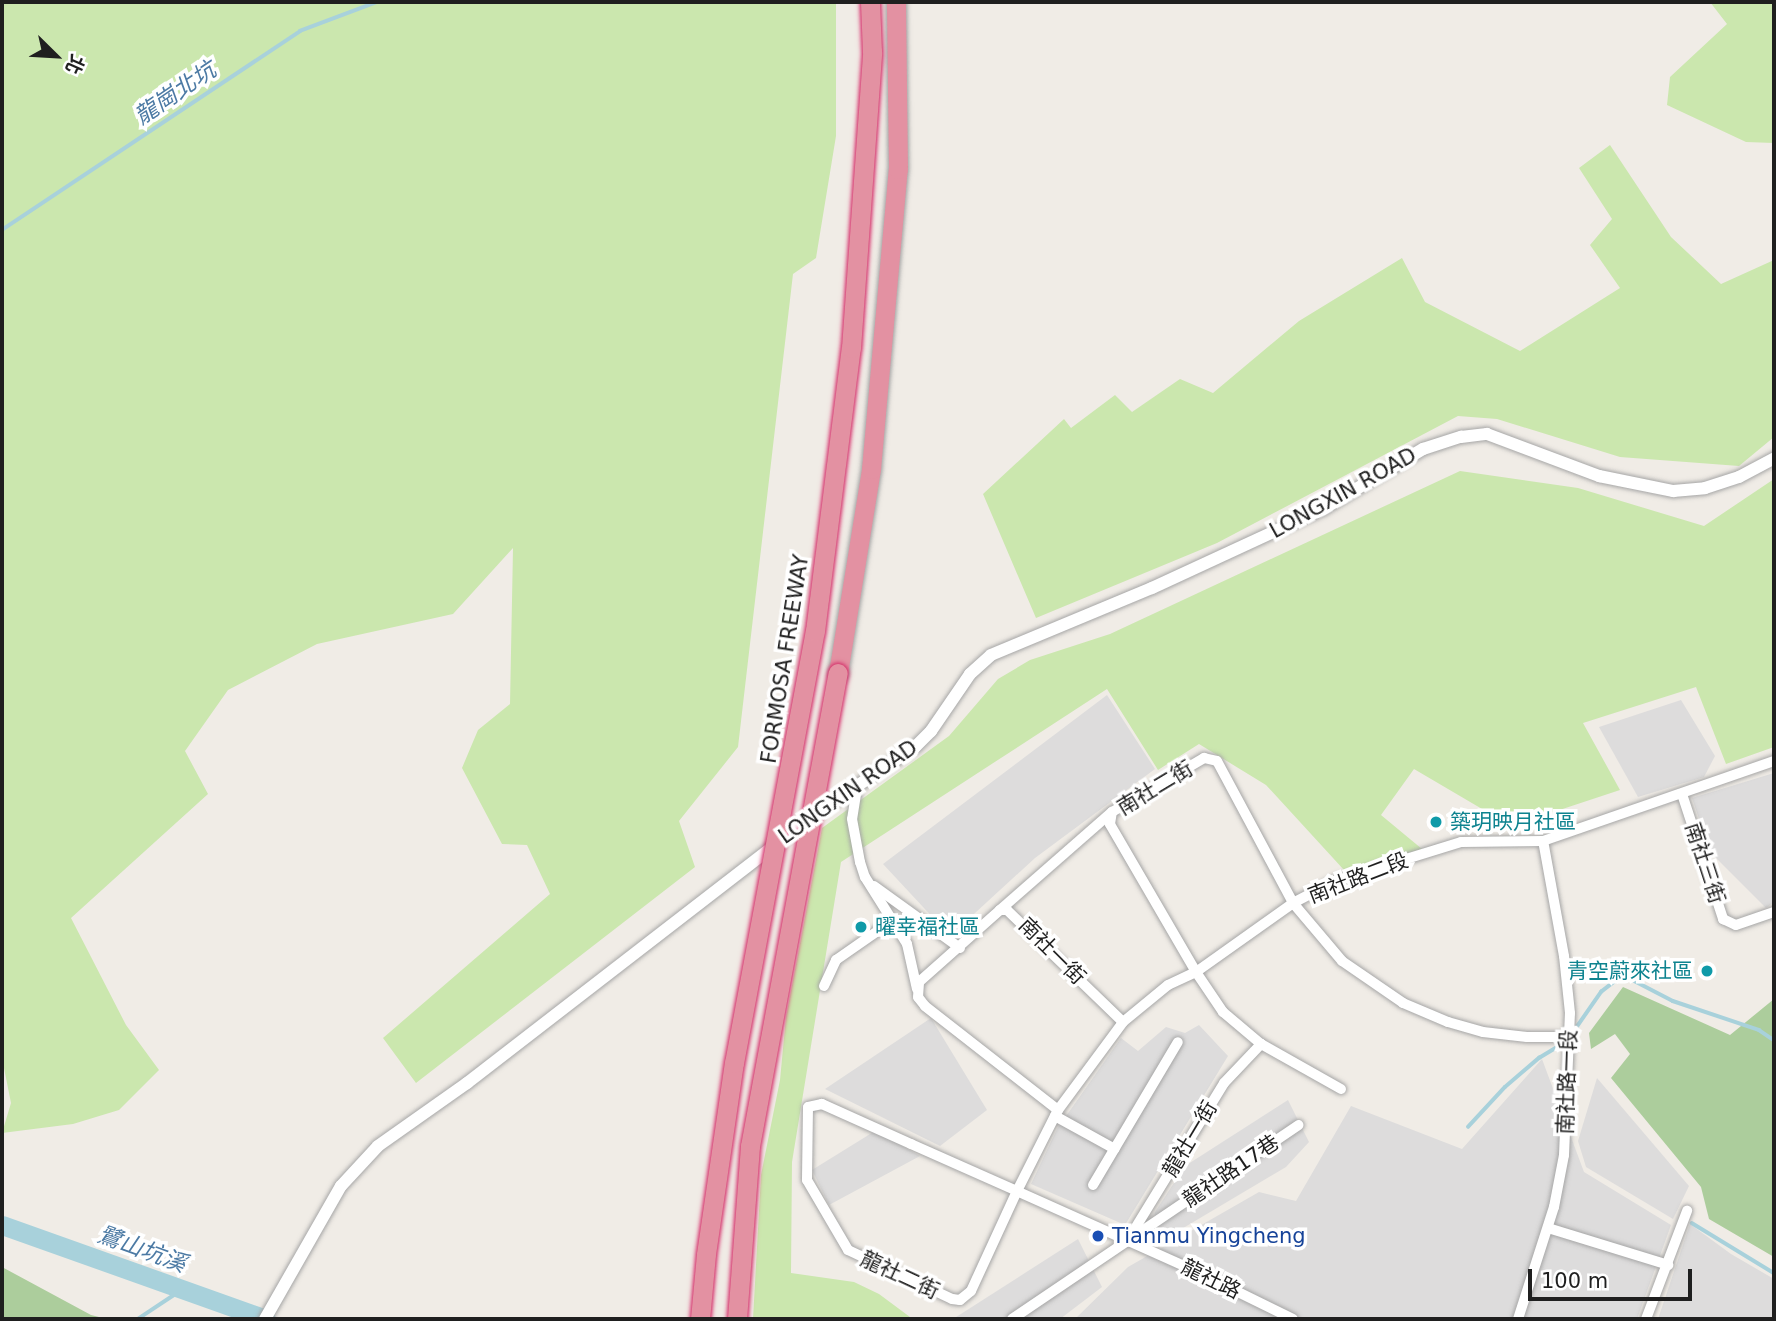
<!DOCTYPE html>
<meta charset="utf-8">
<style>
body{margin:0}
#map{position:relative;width:1776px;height:1321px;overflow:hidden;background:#f0ece6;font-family:"DejaVu Sans","Noto Sans TC",sans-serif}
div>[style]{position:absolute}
.residential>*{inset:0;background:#dddcdc}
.grass>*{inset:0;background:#cbe7ae}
.forest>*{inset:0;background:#accd9c}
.stream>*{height:3.5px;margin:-1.75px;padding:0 1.75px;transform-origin:1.75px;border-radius:1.75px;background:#a8d1db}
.river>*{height:19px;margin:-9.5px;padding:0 9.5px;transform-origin:9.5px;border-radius:9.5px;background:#a8d1db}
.roads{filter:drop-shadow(0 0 2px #a6a6a6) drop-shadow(0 0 2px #a6a6a6)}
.minor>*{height:10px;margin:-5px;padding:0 5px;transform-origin:5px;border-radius:5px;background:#fff}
.tertiary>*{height:12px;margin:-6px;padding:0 6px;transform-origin:6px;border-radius:6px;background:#fff}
.motorway>*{height:19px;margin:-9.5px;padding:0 9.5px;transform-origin:9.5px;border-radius:9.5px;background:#e391a2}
.bridges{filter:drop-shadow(0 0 2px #d42d69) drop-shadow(0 0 2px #d42d69)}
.motorway-bridge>*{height:19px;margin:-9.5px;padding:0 9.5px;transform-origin:9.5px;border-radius:9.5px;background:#e391a2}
.dots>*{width:19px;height:19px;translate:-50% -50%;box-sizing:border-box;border:4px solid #fff;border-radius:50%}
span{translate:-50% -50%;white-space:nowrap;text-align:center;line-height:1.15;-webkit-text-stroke:7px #fff;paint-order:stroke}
.street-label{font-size:21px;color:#1f1f1f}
.culture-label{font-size:21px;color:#0d838f}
.left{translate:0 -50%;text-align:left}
.right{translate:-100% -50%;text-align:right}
.transit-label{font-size:21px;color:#164399}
.water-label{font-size:23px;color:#4c7aa4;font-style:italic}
.frame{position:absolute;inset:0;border:4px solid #1f1f1f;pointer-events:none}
.north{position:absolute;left:21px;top:21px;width:70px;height:70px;-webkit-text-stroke:5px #fff;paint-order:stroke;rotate:114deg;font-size:19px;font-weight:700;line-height:28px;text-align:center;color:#1f1f1f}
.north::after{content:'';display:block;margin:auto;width:24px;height:32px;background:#1f1f1f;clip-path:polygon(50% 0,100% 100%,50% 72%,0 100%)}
.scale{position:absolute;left:1528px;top:1269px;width:164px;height:32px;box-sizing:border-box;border:4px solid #1f1f1f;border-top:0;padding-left:9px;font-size:21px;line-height:24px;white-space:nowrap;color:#1f1f1f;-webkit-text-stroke:5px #fff;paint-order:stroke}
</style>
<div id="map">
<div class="residential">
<i style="clip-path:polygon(1107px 695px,1155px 769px,1035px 858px,950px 936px,883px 864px)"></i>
<i style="clip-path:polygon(1681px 700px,1715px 756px,1704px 777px,1638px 797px,1599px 727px)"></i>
<i style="clip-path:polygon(1774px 773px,1774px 902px,1766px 908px,1710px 852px,1692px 798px)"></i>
<i style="clip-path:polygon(931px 1018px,987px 1110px,940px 1146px,825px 1089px)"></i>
<i style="clip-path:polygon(1199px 1025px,1228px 1056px,1125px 1225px,1031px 1184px,1057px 1129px,1121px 1038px,1138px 1051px,1166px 1027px,1185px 1033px)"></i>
<i style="clip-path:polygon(1542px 1059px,1584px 1172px,1671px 1225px,1637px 1319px,1075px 1319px,1128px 1267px,1259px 1192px,1296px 1201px,1351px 1106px,1462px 1149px)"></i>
<i style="clip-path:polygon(1597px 1078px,1689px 1186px,1673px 1219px,1586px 1167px,1578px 1141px)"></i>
<i style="clip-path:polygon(1288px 1100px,1309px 1142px,1286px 1167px,1153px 1246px,1155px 1212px,1185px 1166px)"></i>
<i style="clip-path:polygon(875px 1131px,920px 1156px,829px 1205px,812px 1170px)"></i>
<i style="clip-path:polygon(1690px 1224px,1731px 1254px,1774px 1279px,1774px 1319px,1658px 1319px)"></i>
<i style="clip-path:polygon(1078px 1239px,1102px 1287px,1060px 1319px,953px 1319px)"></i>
</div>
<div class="grass">
<i style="clip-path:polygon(2px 2px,836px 2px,836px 136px,816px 258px,793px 274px,738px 747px,679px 821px,695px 867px,416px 1083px,383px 1038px,550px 894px,527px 845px,502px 844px,462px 768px,478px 730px,510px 704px,513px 548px,453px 614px,317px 644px,228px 690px,185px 751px,208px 794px,71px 918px,126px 1025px,159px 1070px,119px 1110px,73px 1124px,2px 1133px,11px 1103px,2px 1058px)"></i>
<i style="clip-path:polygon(1710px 2px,1774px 2px,1774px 143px,1746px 142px,1667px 105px,1670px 77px,1727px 24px)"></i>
<i style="clip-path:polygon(1610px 145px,1671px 237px,1721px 284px,1774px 260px,1774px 437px,1739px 466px,1620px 457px,1497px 419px,1458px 416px,1217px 543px,1036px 618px,983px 494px,1064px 419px,1071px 428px,1115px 395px,1132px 412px,1180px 379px,1213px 393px,1299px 321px,1402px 258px,1425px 302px,1520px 351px,1620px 288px,1590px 245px,1612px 219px,1579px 168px)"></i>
<i style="clip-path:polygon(1460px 471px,1578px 488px,1704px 526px,1774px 479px,1774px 747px,1726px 764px,1696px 687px,1583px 723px,1620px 790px,1511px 826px,1414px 769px,1381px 815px,1422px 849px,1344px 870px,1266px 785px,1199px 744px,1158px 770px,1107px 689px,841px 862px,792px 1162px,791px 1273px,854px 1282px,879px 1294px,910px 1317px,753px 1319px,761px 1175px,780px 1080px,786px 1017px,822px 828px,949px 736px,998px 679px,1030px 660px,1110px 634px)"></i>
</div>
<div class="forest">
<i style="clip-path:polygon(1623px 987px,1730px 1035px,1774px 999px,1774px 1257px,1709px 1219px,1701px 1187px,1611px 1078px,1630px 1054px,1615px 1034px,1591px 1049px,1589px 1033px)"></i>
<i style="clip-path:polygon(2px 1267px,91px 1315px,107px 1319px,2px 1319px)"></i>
</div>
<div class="stream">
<i style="left:2px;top:230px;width:358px;rotate:-33.7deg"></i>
<i style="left:300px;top:31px;width:82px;rotate:-20.6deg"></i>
<i style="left:1576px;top:1028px;width:44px;rotate:-55.2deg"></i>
<i style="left:1601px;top:992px;width:28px;rotate:-38deg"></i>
<i style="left:1623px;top:975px;width:56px;rotate:27.5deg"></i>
<i style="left:1673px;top:1001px;width:91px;rotate:18.6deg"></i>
<i style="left:1759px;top:1030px;width:18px;rotate:34deg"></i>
<i style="left:1468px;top:1127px;width:54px;rotate:-47.2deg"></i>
<i style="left:1505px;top:1087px;width:45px;rotate:-40.5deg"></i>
<i style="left:1539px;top:1058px;width:27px;rotate:-31deg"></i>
<i style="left:1692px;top:1223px;width:96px;rotate:31.4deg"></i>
<i style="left:138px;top:1319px;width:54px;rotate:-33.7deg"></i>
</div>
<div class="river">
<i style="left:2px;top:1225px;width:280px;rotate:19.6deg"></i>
</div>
<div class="roads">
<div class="minor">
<i style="left:857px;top:788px;width:31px;rotate:99deg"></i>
<i style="left:852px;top:819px;width:44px;rotate:79.5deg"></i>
<i style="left:860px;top:862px;width:16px;rotate:72deg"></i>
<i style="left:865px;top:877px;width:79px;rotate:57.9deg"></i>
<i style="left:907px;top:944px;width:46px;rotate:77.5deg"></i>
<i style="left:1682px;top:794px;width:132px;rotate:71.8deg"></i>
<i style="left:1723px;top:919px;width:14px;rotate:25deg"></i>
<i style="left:1736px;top:925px;width:40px;rotate:-18.9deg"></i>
<i style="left:874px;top:886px;width:106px;rotate:35.8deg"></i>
<i style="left:1000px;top:910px;width:149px;rotate:-41.2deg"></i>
<i style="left:824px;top:986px;width:29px;rotate:-65deg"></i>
<i style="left:836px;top:960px;width:68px;rotate:-34.9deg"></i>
<i style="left:1341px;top:1089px;width:92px;rotate:-150.6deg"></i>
<i style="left:1261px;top:1044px;width:50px;rotate:-139.9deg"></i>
<i style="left:1223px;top:1012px;width:48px;rotate:-124deg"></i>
<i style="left:1196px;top:972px;width:171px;rotate:-120.2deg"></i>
<i style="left:1110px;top:824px;width:12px;rotate:-81deg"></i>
<i style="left:1112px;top:812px;width:107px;rotate:-30.4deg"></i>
<i style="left:1204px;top:758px;width:13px;rotate:13deg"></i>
<i style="left:1217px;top:761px;width:161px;rotate:61.8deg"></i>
<i style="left:1293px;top:903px;width:76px;rotate:49.8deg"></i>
<i style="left:1342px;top:961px;width:74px;rotate:34.5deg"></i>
<i style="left:1403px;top:1003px;width:49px;rotate:22.9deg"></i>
<i style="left:1448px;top:1022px;width:36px;rotate:16deg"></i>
<i style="left:1483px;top:1032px;width:44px;rotate:6.5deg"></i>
<i style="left:1527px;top:1037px;width:42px"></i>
<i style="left:1058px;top:1110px;width:169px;rotate:-142deg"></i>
<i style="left:925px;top:1006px;width:11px;rotate:-128deg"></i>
<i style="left:918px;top:997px;width:15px;rotate:-86deg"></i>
<i style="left:919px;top:982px;width:108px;rotate:-41.6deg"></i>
<i style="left:1000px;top:910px;width:7px"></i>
<i style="left:1007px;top:910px;width:161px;rotate:44deg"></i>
<i style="left:1055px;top:1116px;width:68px;rotate:28.8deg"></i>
<i style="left:1093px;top:1185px;width:166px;rotate:-59.3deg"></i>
<i style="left:1548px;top:1228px;width:126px;rotate:17.1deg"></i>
<i style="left:1131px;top:1235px;width:178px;rotate:-58.5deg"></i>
<i style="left:1224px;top:1083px;width:54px;rotate:-46.5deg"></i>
<i style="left:1012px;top:1319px;width:346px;rotate:-34.1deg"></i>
<i style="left:1293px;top:1319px;width:114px;rotate:-153.9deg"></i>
<i style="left:1191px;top:1269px;width:191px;rotate:-155.9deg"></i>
<i style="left:1017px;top:1191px;width:116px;rotate:-156.1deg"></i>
<i style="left:911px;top:1144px;width:98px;rotate:-155.8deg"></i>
<i style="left:822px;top:1104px;width:14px;rotate:168deg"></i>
<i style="left:808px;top:1107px;width:73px;rotate:90.8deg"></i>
<i style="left:807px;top:1180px;width:81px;rotate:59.6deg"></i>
<i style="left:848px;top:1250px;width:115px;rotate:25.2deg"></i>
<i style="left:952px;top:1299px;width:8px;rotate:7deg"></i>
<i style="left:960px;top:1300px;width:14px;rotate:-39deg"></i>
<i style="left:971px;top:1291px;width:110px;rotate:-65.3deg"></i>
<i style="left:1017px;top:1191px;width:91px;rotate:-63.2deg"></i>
<i style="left:1058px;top:1110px;width:109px;rotate:-53.5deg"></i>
<i style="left:1123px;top:1022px;width:58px;rotate:-39.4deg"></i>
<i style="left:1168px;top:985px;width:31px;rotate:-25deg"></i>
<i style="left:1196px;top:972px;width:119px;rotate:-35.4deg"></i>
<i style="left:1293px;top:903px;width:47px;rotate:-27.6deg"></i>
<i style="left:1335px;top:881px;width:132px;rotate:-17.2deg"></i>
<i style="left:1461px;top:842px;width:82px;rotate:-0.7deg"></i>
<i style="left:1543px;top:841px;width:244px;rotate:-19.1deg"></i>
<i style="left:1518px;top:1319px;width:118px;rotate:-72.2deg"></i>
<i style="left:1554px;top:1207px;width:53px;rotate:-79.1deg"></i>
<i style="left:1564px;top:1155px;width:142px;rotate:-87.6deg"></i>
<i style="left:1570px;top:1013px;width:57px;rotate:-96deg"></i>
<i style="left:1564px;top:956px;width:117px;rotate:-100.3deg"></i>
<i style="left:1646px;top:1319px;width:116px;rotate:-69.2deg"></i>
</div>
<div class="tertiary">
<i style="left:265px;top:1319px;width:153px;rotate:-60.3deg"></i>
<i style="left:341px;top:1186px;width:54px;rotate:-47.2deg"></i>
<i style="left:378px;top:1146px;width:109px;rotate:-35.3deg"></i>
<i style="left:467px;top:1083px;width:438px;rotate:-37.7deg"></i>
<i style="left:814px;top:815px;width:122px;rotate:-34deg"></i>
<i style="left:915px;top:747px;width:23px;rotate:-45deg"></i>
<i style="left:931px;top:731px;width:69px;rotate:-55.6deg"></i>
<i style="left:970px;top:674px;width:28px;rotate:-42deg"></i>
<i style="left:991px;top:655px;width:174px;rotate:-22.6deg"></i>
<i style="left:1152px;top:588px;width:188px;rotate:-24.8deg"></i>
<i style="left:1323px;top:509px;width:117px;rotate:-31deg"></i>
<i style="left:1423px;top:449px;width:40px;rotate:-18deg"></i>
<i style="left:1461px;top:437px;width:26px;rotate:-7deg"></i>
<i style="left:1487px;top:434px;width:120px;rotate:20.6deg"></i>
<i style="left:1599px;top:476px;width:76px;rotate:11.5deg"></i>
<i style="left:1673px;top:491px;width:32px;rotate:-5deg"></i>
<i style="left:1705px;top:488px;width:36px;rotate:-18deg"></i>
<i style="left:1739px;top:477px;width:40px;rotate:-28deg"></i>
</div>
<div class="motorway">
<i style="left:838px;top:673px;width:207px;rotate:-80.8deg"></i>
<i style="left:871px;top:469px;width:301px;rotate:-84.9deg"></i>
<i style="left:898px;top:169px;width:167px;rotate:-90.7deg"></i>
</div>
</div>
<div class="bridges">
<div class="motorway-bridge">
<i style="left:700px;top:1319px;width:65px;rotate:-84.7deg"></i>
<i style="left:706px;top:1254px;width:193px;rotate:-81.7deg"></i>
<i style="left:734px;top:1063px;width:440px;rotate:-79.4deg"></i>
<i style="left:815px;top:631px;width:285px;rotate:-82.8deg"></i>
<i style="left:851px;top:348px;width:297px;rotate:-85.9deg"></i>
<i style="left:872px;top:52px;width:50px;rotate:-92.3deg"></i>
<i style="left:737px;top:1319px;width:173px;rotate:-85.7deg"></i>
<i style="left:750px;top:1146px;width:481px;rotate:-79.5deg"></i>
</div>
</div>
<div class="dots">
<i style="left:1436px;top:822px;background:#0f9aa8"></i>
<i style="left:861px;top:927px;background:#0f9aa8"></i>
<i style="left:1707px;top:971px;background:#0f9aa8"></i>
<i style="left:1098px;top:1236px;background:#1a4fb4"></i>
</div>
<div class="street-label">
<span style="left:1343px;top:493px;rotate:-29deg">LONGXIN ROAD</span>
<span style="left:785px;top:659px;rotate:-81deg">FORMOSA FREEWAY</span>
<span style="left:1155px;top:788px;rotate:-31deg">南社二街</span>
<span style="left:848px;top:792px;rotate:-35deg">LONGXIN ROAD</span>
<span style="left:1705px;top:863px;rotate:72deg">南社三街</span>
<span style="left:1358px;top:878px;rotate:-21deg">南社路二段</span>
<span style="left:1052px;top:951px;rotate:45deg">南社一街</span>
<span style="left:1567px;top:1082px;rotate:-88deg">南社路一段</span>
<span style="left:1190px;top:1139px;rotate:-59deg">龍社一街</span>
<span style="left:1231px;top:1171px;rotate:-34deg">龍社路17巷</span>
<span style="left:900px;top:1275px;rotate:25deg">龍社二街</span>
<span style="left:1211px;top:1279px;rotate:26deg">龍社路</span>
</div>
<div class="culture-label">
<span class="left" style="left:1450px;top:822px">築玥映月社區</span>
<span class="left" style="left:875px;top:927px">曜幸福社區</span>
<span class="right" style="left:1693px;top:971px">青空蔚來社區</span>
</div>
<div class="transit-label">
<span class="left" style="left:1112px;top:1236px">Tianmu Yingcheng</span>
</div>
<div class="water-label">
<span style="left:175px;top:93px;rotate:-34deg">龍崗北坑</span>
<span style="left:142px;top:1249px;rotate:20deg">鷺山坑溪</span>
</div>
<div class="frame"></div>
<div class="north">北</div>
<div class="scale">100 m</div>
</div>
